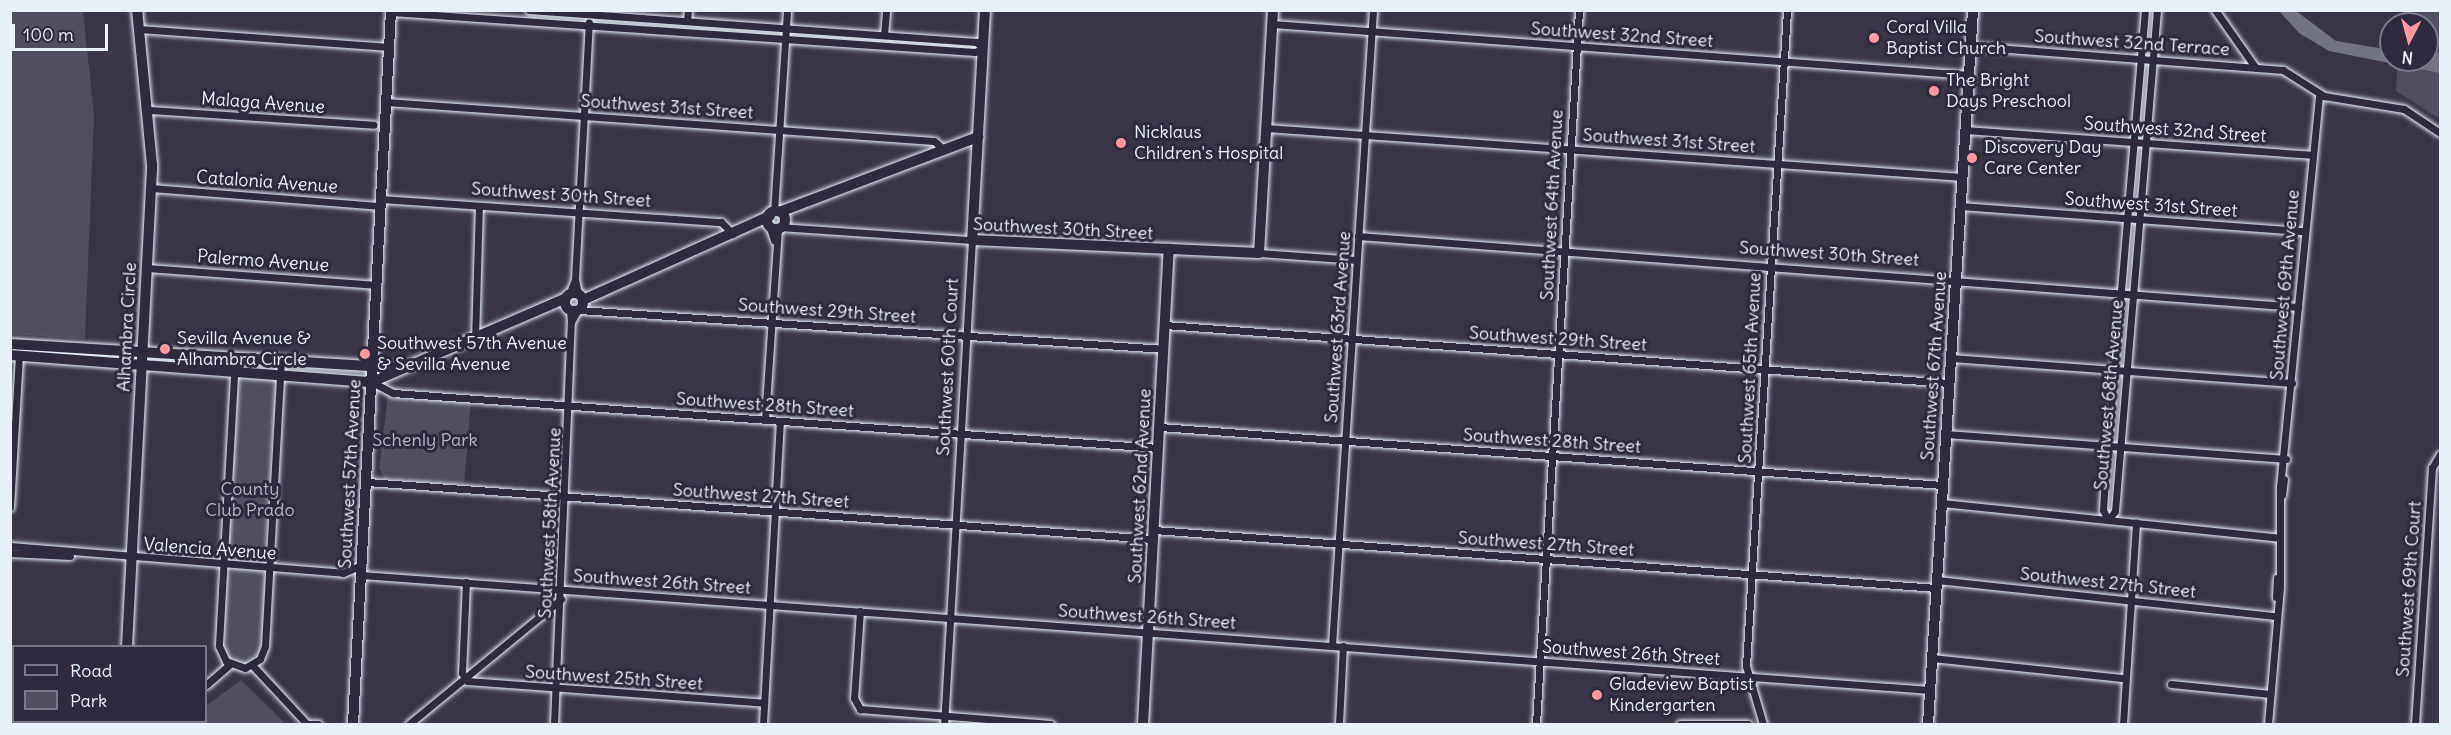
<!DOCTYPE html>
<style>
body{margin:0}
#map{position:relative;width:2451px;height:735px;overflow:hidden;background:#3a3648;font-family:Delius,sans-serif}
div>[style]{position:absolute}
.green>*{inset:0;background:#504e5f}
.water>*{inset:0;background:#737482}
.roads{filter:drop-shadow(0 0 2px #e8f1f8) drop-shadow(0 0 2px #e8f1f8)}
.street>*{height:7px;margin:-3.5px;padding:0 3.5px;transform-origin:3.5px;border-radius:3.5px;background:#2f2a3d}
.secondary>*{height:10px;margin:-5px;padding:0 5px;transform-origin:5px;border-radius:5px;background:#2f2a3d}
.secondary>.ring{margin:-5px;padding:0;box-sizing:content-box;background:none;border:10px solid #2f2a3d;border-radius:50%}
.dots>*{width:16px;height:16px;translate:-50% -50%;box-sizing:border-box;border:3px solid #2f2a3d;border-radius:50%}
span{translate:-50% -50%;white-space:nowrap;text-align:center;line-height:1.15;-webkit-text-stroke:6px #2f2a3d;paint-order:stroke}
.poi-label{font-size:18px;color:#e8f1f8}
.left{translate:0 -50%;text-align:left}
.street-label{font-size:18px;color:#e8f1f8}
.park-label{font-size:18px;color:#b3b8c2}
.frame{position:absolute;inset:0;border:12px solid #e8f1f8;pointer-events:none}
.legend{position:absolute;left:12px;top:645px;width:195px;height:78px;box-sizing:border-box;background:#2f2a3d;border:2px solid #797a88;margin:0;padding:8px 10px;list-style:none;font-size:18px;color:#e8f1f8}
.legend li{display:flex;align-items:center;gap:12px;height:30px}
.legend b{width:30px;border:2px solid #797a88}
.north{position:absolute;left:2379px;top:12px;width:60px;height:60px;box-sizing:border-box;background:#2f2a3d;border:2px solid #797a88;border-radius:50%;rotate:186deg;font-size:16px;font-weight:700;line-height:24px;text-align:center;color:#e8f1f8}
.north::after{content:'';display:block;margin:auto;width:21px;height:27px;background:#ff9aa2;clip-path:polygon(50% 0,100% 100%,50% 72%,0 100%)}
.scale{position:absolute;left:12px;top:24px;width:96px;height:27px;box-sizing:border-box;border:3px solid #e8f1f8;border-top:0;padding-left:8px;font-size:18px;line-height:21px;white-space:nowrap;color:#e8f1f8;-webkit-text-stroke:4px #2f2a3d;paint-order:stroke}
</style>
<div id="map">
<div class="green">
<i style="clip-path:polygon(10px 11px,83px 11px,94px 116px,85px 339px,11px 334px)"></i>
<i style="clip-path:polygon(2402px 11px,2440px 11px,2440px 119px,2396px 91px,2398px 60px,2427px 60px,2427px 24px,2401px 24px)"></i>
<i style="clip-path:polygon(286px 366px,357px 370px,360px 373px,285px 371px)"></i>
<i style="clip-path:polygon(238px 377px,273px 378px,276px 384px,264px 563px,231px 561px,227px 552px)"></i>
<i style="clip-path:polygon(388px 395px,471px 401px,464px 485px,385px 479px,379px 468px)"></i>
<i style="clip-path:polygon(234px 568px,261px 571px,267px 581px,263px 644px,255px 659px,243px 665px,229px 658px,222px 646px,227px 577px)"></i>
<i style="clip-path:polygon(241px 680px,286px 724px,185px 724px,206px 722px,206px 706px)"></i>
</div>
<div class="water">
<i style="clip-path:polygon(2279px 11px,2296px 11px,2336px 41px,2391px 50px,2391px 60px,2427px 60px,2427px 50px,2440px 53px,2440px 73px,2329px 51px,2299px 33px)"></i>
</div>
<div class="roads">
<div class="street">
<i style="left:2145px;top:10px;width:454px;rotate:94.9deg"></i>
<i style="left:2106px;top:462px;width:48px;rotate:93.6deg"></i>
<i style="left:2103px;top:510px;width:11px;rotate:63deg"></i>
<i style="left:2108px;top:520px;width:11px;rotate:-52deg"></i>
<i style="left:2115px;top:511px;width:503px;rotate:-85.21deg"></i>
<i style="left:2215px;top:10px;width:70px;rotate:54.9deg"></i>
<i style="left:391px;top:12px;width:585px;rotate:3.92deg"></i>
<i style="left:975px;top:52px;width:9px;rotate:-27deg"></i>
<i style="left:983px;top:48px;width:9px;rotate:-139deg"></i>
<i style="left:976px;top:42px;width:448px;rotate:-175.9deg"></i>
<i style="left:687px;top:21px;width:11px;rotate:-85deg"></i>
<i style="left:1272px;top:24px;width:699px;rotate:4.18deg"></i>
<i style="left:139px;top:29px;width:251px;rotate:4.1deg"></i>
<i style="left:884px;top:35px;width:25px;rotate:-85deg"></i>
<i style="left:1970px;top:46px;width:314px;rotate:4.4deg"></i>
<i style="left:2283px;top:70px;width:49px;rotate:32.4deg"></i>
<i style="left:2324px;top:96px;width:81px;rotate:9.2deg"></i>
<i style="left:2404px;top:109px;width:43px;rotate:33.7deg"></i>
<i style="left:386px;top:102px;width:549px;rotate:4.07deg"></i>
<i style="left:934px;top:141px;width:11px;rotate:41deg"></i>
<i style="left:150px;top:110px;width:224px;rotate:3.8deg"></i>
<i style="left:1266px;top:128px;width:698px;rotate:4.03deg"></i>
<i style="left:1965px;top:130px;width:347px;rotate:4.1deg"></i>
<i style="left:151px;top:188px;width:231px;rotate:4.5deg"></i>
<i style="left:381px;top:199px;width:341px;rotate:3.9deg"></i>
<i style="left:721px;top:222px;width:17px;rotate:45deg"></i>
<i style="left:1960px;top:206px;width:345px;rotate:4.2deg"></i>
<i style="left:774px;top:212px;width:202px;rotate:-86.3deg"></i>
<i style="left:779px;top:227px;width:193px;rotate:3.9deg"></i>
<i style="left:972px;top:240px;width:485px;rotate:93.3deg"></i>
<i style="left:770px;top:228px;width:13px;rotate:72deg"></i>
<i style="left:1358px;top:236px;width:943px;rotate:4.32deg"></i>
<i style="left:1259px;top:253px;width:98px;rotate:4.1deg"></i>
<i style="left:147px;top:268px;width:231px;rotate:4.2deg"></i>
<i style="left:575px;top:279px;width:15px;rotate:79deg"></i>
<i style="left:569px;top:295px;width:17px;rotate:-69deg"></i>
<i style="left:575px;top:279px;width:257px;rotate:-86.9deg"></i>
<i style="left:570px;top:310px;width:12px;rotate:85deg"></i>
<i style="left:571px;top:322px;width:13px;rotate:-61deg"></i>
<i style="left:579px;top:310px;width:586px;rotate:3.81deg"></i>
<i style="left:1165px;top:325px;width:786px;rotate:4.23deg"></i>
<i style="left:475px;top:339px;width:133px;rotate:-88.3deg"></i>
<i style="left:235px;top:358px;width:288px;rotate:93.2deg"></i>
<i style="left:219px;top:646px;width:17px;rotate:65deg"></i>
<i style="left:226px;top:661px;width:20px;rotate:20deg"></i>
<i style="left:245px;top:668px;width:17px;rotate:-31deg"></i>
<i style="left:260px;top:659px;width:14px;rotate:-69deg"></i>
<i style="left:265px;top:646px;width:285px;rotate:-86.8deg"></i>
<i style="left:1951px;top:358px;width:342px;rotate:4.2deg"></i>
<i style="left:372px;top:382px;width:24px;rotate:28deg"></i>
<i style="left:393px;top:393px;width:767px;rotate:4.11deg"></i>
<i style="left:765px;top:419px;width:191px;rotate:-86.1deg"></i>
<i style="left:1160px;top:427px;width:785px;rotate:4.24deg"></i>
<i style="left:1946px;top:434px;width:341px;rotate:4.2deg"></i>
<i style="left:367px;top:482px;width:788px;rotate:4.15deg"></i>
<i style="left:2282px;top:495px;width:16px;rotate:-83deg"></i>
<i style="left:1942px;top:503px;width:339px;rotate:5.9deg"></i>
<i style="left:10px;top:507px;width:153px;rotate:-86.6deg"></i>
<i style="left:1154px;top:530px;width:785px;rotate:4.24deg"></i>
<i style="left:10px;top:546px;width:334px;rotate:4.6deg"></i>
<i style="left:343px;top:573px;width:21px;rotate:-23deg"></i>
<i style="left:10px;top:553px;width:60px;rotate:2.9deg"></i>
<i style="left:361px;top:575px;width:1573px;rotate:4.19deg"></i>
<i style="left:1937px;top:580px;width:340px;rotate:6.1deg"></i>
<i style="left:466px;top:582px;width:91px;rotate:92.5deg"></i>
<i style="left:462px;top:673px;width:9px;rotate:58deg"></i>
<i style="left:467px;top:681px;width:298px;rotate:4.2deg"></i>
<i style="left:2276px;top:597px;width:19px;rotate:-87deg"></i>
<i style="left:860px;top:611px;width:87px;rotate:93.9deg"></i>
<i style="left:854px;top:698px;width:13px;rotate:61deg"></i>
<i style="left:860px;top:709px;width:191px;rotate:4.5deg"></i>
<i style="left:1332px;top:646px;width:637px;rotate:-86.31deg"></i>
<i style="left:1932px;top:658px;width:191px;rotate:6deg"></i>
<i style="left:253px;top:666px;width:78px;rotate:47.1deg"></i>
<i style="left:2171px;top:684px;width:100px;rotate:5.8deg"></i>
<i style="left:206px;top:685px;width:32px;rotate:-41deg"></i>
<i style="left:162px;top:724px;width:4px;rotate:-27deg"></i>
<i style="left:305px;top:724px;width:13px"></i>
<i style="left:409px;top:724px;width:197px;rotate:-39.4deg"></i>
<i style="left:554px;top:724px;width:402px;rotate:-87.6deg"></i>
<i style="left:763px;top:724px;width:303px;rotate:-86.8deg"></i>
<i style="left:1339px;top:724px;width:78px;rotate:-87.1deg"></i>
<i style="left:1536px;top:724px;width:715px;rotate:-86.55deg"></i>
<i style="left:1680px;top:724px;width:68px"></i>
<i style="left:1763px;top:724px;width:60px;rotate:-106.3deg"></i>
<i style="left:1746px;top:666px;width:657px;rotate:-86.42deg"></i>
<i style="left:2123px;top:724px;width:202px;rotate:-86.3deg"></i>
<i style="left:2268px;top:724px;width:137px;rotate:-85deg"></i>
<i style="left:2280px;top:588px;width:101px;rotate:-90deg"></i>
<i style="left:2280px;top:487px;width:395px;rotate:-84.3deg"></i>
<i style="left:2415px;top:724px;width:257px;rotate:-86.2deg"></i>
<i style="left:2432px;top:468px;width:16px;rotate:-60deg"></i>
</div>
<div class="secondary">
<i style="left:985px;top:10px;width:230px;rotate:93.2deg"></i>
<i style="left:972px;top:240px;width:287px;rotate:2.6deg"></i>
<i style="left:1259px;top:253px;width:243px;rotate:-86.7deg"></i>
<i style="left:782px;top:211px;width:210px;rotate:-20.7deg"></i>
<i class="ring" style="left:767px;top:211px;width:8px;height:8px"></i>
<i class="ring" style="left:565px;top:293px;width:8px;height:8px"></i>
<i style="left:583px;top:300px;width:205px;rotate:-24.2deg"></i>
<i style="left:10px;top:344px;width:392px;rotate:3.5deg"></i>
<i style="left:10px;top:355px;width:363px;rotate:4.3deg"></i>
<i style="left:372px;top:382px;width:211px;rotate:-23.4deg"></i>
<i style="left:127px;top:646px;width:482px;rotate:-87deg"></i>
<i style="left:152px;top:165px;width:156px;rotate:-95.5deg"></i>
<i style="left:123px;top:724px;width:2px;rotate:-90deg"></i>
<i style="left:353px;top:724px;width:715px;rotate:-86.95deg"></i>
<i style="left:1143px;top:724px;width:476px;rotate:-86.9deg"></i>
<i style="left:1928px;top:724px;width:715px;rotate:-86.39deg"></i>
</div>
</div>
<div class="dots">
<i style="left:1874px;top:38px;background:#ff9aa2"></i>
<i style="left:1934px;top:91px;background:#ff9aa2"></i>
<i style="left:1121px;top:143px;background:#ff9aa2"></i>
<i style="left:1972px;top:158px;background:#ff9aa2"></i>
<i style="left:165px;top:349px;background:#ff9aa2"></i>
<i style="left:365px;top:354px;background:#ff9aa2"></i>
<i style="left:1597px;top:695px;background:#ff9aa2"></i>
</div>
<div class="poi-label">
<span class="left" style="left:1886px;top:38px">Coral Villa<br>Baptist Church</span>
<span class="left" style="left:1946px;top:91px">The Bright<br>Days Preschool</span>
<span class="left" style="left:1134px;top:143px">Nicklaus<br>Children's Hospital</span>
<span class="left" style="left:1984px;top:158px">Discovery Day<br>Care Center</span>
<span class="left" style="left:177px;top:349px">Sevilla Avenue &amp;<br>Alhambra Circle</span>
<span class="left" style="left:377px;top:354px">Southwest 57th Avenue<br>&amp; Sevilla Avenue</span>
<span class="left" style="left:1609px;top:695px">Gladeview Baptist<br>Kindergarten</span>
</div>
<div class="street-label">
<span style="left:1622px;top:35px;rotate:4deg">Southwest 32nd Street</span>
<span style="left:2132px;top:43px;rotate:4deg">Southwest 32nd Terrace</span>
<span style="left:263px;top:103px;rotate:4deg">Malaga Avenue</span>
<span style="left:667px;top:107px;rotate:4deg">Southwest 31st Street</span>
<span style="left:2175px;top:130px;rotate:4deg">Southwest 32nd Street</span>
<span style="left:1669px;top:141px;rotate:4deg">Southwest 31st Street</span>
<span style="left:267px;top:182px;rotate:4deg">Catalonia Avenue</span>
<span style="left:561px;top:195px;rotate:4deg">Southwest 30th Street</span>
<span style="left:1552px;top:205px;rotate:-87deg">Southwest 64th Avenue</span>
<span style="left:2151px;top:205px;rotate:4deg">Southwest 31st Street</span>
<span style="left:1063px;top:229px;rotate:3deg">Southwest 30th Street</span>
<span style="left:1829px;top:254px;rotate:4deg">Southwest 30th Street</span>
<span style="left:263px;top:261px;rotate:4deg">Palermo Avenue</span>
<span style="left:2285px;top:285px;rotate:-85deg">Southwest 69th Avenue</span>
<span style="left:827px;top:311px;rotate:4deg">Southwest 29th Street</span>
<span style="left:127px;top:327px;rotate:-87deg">Alhambra Circle</span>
<span style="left:1338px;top:327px;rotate:-86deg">Southwest 63rd Avenue</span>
<span style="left:1558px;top:339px;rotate:4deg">Southwest 29th Street</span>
<span style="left:1934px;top:366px;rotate:-86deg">Southwest 67th Avenue</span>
<span style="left:948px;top:367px;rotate:-87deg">Southwest 60th Court</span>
<span style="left:1750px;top:368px;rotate:-87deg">Southwest 65th Avenue</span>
<span style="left:2109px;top:395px;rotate:-85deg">Southwest 68th Avenue</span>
<span style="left:765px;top:405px;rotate:4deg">Southwest 28th Street</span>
<span style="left:1552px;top:441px;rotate:4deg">Southwest 28th Street</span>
<span style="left:350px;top:474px;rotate:-87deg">Southwest 57th Avenue</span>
<span style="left:1140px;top:486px;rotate:-87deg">Southwest 62nd Avenue</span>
<span style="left:761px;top:496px;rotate:4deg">Southwest 27th Street</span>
<span style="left:550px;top:523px;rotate:-87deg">Southwest 58th Avenue</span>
<span style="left:1546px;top:544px;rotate:4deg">Southwest 27th Street</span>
<span style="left:210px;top:549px;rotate:4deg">Valencia Avenue</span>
<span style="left:662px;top:582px;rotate:4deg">Southwest 26th Street</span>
<span style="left:2108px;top:583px;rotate:6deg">Southwest 27th Street</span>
<span style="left:2409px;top:589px;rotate:-86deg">Southwest 69th Court</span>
<span style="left:1147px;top:617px;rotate:4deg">Southwest 26th Street</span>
<span style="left:1631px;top:653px;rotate:4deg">Southwest 26th Street</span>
<span style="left:614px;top:678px;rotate:4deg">Southwest 25th Street</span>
</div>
<div class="park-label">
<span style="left:425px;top:440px">Schenly Park</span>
<span style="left:250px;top:500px">County<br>Club Prado</span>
</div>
<div class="frame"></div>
<ul class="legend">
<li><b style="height:8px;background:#2f2a3d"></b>Road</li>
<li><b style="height:16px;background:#504e5f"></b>Park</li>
</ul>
<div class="north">N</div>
<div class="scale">100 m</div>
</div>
